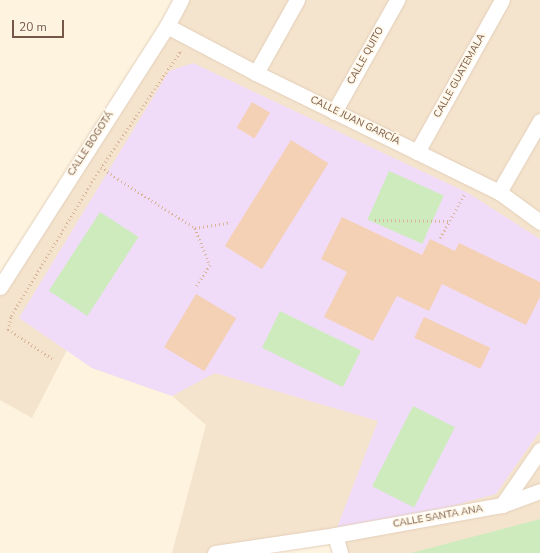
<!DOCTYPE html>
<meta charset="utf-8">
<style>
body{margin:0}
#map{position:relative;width:540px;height:553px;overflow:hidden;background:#fdf3df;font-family:"Nunito Sans",sans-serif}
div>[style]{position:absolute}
.residential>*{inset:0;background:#f5e4cd}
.education>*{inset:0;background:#f0dcf9}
.green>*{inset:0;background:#ceebbd;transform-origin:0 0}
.building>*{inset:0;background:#f4d0b5;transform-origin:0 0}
.path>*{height:2.5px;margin-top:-1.25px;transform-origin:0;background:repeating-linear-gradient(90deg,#d9b498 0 1px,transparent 0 4px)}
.roads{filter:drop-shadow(0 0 1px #e2ceba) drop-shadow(0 0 1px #e2ceba)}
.street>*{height:15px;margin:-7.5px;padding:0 7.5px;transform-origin:7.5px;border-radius:7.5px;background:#fff}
span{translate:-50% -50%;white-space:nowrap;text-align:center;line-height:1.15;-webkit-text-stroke:3px #fff6e6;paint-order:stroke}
.street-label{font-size:10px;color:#755845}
.scale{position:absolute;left:12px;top:20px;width:52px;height:18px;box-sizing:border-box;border:2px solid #755845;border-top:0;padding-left:5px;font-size:12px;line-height:14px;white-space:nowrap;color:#755845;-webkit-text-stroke:3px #fff6e6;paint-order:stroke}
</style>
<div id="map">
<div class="residential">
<i style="clip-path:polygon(181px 0,540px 0,540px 553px,340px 553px,335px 535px,215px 553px,172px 553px,206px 425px,172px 396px,92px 368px,67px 350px,32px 418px,0 400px,0 287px)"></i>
</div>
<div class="education">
<i style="clip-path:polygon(193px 63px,468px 193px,540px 239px,540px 431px,496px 494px,375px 527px,335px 533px,378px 421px,215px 373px,172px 396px,92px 368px,19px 318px,169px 71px)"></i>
</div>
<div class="green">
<i style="left:389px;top:171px;width:60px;height:53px;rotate:24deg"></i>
<i style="left:100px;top:212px;width:46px;height:94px;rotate:33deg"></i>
<i style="left:280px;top:311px;width:90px;height:41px;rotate:26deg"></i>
<i style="left:413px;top:406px;width:47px;height:90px;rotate:27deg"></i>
<i style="clip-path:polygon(540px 519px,540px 553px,411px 553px)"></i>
</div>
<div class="building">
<i style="left:252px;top:102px;width:21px;height:30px;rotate:31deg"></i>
<i style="left:291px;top:140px;width:44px;height:125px;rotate:32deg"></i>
<i style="clip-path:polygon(342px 217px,422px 255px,430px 239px,455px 251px,459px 243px,540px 282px,540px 297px,526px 325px,442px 284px,429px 311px,397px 296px,373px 341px,324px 317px,347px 272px,321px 259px)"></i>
<i style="left:196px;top:294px;width:47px;height:62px;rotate:31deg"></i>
<i style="left:424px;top:317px;width:73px;height:23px;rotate:25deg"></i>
</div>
<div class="path">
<i style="left:101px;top:167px;width:21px;rotate:35deg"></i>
<i style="left:118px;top:179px;width:91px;rotate:32.5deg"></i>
<i style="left:195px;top:228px;width:40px;rotate:68deg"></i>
<i style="left:210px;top:265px;width:25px;rotate:122deg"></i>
<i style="left:375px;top:220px;width:75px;rotate:0.8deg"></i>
<i style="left:195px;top:228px;width:36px;rotate:-9deg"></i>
<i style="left:440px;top:238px;width:51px;rotate:-60.9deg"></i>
<i style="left:52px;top:359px;width:53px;rotate:-146.6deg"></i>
<i style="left:8px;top:330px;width:14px;rotate:-78deg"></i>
<i style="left:11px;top:316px;width:168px;rotate:-58.9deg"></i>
<i style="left:98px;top:172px;width:145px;rotate:-55.7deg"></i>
<i style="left:180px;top:52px;width:2px;rotate:27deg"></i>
</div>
<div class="roads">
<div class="street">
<i style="left:167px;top:26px;width:101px;rotate:27.8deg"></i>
<i style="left:256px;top:73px;width:271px;rotate:26.1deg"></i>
<i style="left:499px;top:192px;width:51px;rotate:36.2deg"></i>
<i style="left:256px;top:73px;width:84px;rotate:-60.7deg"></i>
<i style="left:334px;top:112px;width:129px;rotate:-60.6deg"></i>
<i style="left:417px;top:152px;width:174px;rotate:-60.8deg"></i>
<i style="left:499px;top:192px;width:82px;rotate:-60deg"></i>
<i style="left:0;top:287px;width:310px;rotate:-57.4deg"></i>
<i style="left:167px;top:26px;width:30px;rotate:-62deg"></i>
<i style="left:502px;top:505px;width:67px;rotate:-55.4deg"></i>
<i style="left:335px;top:535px;width:19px;rotate:74deg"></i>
<i style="left:215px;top:553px;width:121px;rotate:-8.5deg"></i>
<i style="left:335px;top:535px;width:170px;rotate:-10.2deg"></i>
<i style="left:502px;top:505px;width:40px;rotate:-20.2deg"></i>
</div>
</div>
<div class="street-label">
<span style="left:366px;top:56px;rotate:-61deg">CALLE QUITO</span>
<span style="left:460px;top:76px;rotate:-61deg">CALLE GUATEMALA</span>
<span style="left:355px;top:121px;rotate:26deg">CALLE JUAN GARCÍA</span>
<span style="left:91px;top:144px;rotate:-57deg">CALLE BOGOTÁ</span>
<span style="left:438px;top:517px;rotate:-10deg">CALLE SANTA ANA</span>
</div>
<div class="scale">20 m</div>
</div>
